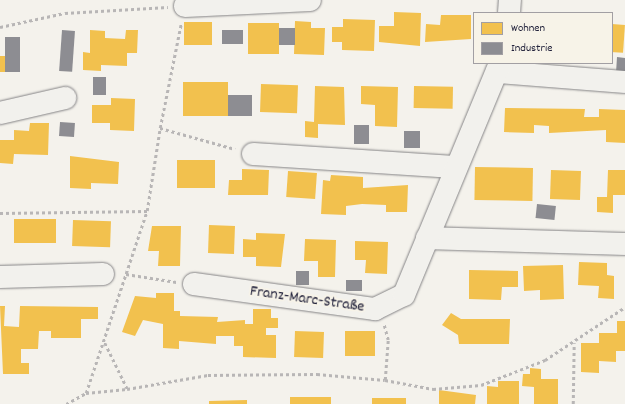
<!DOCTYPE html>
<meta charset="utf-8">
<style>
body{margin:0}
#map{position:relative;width:625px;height:404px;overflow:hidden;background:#f4f2ec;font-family:Dekko,sans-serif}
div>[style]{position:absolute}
.homes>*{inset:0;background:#f2c14e;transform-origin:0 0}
.industry>*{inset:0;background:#8d8d92;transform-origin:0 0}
.path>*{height:2.5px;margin-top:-1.25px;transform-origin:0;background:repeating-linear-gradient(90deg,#b8b6b6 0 3px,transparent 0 6px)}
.roads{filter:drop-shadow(0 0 1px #858486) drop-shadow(0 0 1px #858486)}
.minor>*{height:22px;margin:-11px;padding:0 11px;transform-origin:11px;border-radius:11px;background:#f2f1ed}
span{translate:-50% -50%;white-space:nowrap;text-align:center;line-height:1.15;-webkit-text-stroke:4px #f7f3e8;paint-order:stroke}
.street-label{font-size:16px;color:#22223b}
.legend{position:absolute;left:473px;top:12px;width:140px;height:52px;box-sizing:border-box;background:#f7f3e8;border:1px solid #a29fa3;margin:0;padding:5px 7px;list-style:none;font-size:12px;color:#22223b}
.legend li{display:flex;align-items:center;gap:8px;height:20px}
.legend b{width:20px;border:1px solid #a29fa3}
</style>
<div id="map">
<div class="homes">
<i style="clip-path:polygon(394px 12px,421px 13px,420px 46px,379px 42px,379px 26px,394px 26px)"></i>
<i style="clip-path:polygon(441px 15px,471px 15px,471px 39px,425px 42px,426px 24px,440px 25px)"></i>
<i style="clip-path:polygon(343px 19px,375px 20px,374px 51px,342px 50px,342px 42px,332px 42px,332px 27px,343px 27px)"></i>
<i style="clip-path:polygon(295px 21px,311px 22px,311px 28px,325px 28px,324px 55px,294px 54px)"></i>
<i style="left:184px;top:22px;width:28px;height:23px"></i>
<i style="left:248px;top:23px;width:31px;height:31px"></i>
<i style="left:612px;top:24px;width:13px;height:28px;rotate:4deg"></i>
<i style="clip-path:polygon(90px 30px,105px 31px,105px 38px,125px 39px,126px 30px,138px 30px,137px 53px,127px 53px,127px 66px,101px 65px,101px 71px,83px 70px,83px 52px,90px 53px)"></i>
<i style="left:0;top:56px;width:5px;height:16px"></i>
<i style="left:228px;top:82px;width:34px;height:45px;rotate:90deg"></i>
<i style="left:261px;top:84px;width:37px;height:28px;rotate:2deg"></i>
<i style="clip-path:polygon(315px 86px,344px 87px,345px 125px,318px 124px,318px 138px,305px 137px,305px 121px,314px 122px)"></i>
<i style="clip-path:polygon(361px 86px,398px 87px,397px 127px,375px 126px,375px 105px,361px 104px)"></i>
<i style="left:414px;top:86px;width:39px;height:22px;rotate:1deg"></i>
<i style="clip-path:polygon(111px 98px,135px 99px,134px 131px,110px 130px,110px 123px,92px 123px,92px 105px,111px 105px)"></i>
<i style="clip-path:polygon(505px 108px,585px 109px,584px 117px,599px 117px,599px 109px,625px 110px,625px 143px,606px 142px,606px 130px,549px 133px,549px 126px,534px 125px,534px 133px,504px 132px)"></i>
<i style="clip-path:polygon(30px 123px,49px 123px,48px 155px,14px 154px,13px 164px,0 163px,0 140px,14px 140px,14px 130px,29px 131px)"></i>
<i style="clip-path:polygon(70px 156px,119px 162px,118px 184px,91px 183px,91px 189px,70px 188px)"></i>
<i style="left:215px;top:160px;width:28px;height:38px;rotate:90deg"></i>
<i style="left:475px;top:167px;width:58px;height:33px;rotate:1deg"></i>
<i style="clip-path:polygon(242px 169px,269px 170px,268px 195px,228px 195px,229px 180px,242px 180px)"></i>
<i style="left:551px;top:170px;width:30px;height:29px;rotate:2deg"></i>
<i style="clip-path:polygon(608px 170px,625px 170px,625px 195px,613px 195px,613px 213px,597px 212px,597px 197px,607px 197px)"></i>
<i style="left:288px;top:171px;width:29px;height:26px;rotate:4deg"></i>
<i style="clip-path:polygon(331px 175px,363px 177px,363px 188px,408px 185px,407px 212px,386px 212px,386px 205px,362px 204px,346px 206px,346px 215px,321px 214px,323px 180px,330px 181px)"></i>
<i style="left:14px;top:219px;width:42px;height:24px"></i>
<i style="left:73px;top:220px;width:38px;height:26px;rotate:2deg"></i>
<i style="left:209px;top:225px;width:26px;height:28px;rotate:2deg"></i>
<i style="clip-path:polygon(152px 226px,181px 226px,180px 266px,158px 266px,159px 251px,148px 251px)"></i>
<i style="clip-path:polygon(256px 233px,285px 234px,281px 267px,256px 266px,256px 257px,243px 257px,243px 239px,256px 240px)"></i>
<i style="clip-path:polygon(305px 239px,336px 240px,335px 277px,318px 277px,318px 261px,304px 261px)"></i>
<i style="clip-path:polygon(355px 241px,388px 242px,387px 274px,365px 273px,366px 260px,355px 260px)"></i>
<i style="clip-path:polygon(579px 262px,607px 263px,607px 275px,614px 276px,614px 299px,598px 298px,599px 286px,578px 285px)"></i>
<i style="clip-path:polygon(563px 265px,564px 299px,540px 300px,540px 290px,524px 291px,523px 266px)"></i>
<i style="clip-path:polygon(469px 270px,518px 271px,518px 287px,502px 287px,501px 300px,469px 299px)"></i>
<i style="clip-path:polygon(156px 293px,174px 293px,174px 311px,180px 311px,180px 316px,218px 317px,217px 322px,245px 320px,245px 324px,253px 324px,253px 309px,271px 309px,271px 318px,278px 318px,278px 328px,266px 328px,266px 335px,276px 335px,276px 358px,243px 357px,243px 346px,234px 346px,234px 336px,216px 336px,216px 344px,179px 341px,179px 349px,163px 348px,163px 324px,143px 320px,135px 336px,122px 332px,135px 296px,156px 298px)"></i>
<i style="clip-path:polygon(0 306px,5px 306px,4px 326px,19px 327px,20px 306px,98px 307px,98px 319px,81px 319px,81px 338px,51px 338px,51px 331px,39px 331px,38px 349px,21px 349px,21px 363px,29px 363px,29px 374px,3px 374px)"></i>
<i style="clip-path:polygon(451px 313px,461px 319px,510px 319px,509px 344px,459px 344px,458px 335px,442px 325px)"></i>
<i style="clip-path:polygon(617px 321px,625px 321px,625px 351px,616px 351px,616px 362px,599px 361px,599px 373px,581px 372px,581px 343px,599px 343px,599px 333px,617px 333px)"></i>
<i style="left:295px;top:331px;width:29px;height:26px;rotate:2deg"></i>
<i style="left:345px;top:331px;width:30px;height:25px"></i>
<i style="clip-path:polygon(530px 368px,541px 369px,541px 379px,558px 379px,558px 404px,534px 404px,534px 387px,522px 386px,523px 374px,530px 374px)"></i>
<i style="clip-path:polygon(498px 381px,519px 381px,519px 404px,487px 404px,487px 386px,498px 387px)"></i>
<i style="clip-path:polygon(439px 390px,476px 395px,475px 404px,439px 404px)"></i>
<i style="left:290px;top:397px;width:41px;height:7px"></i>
<i style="left:372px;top:398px;width:34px;height:6px"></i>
<i style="clip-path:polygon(247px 400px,247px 404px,209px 404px,209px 401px)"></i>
</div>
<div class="industry">
<i style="left:279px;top:28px;width:16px;height:17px"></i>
<i style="left:62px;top:30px;width:13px;height:41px;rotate:4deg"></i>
<i style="left:222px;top:30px;width:21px;height:14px"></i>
<i style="left:5px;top:37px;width:15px;height:35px"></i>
<i style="clip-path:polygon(617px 57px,625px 58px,625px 73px,616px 73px)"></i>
<i style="left:93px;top:77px;width:13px;height:18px"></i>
<i style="left:228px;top:95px;width:24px;height:21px"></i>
<i style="left:60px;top:122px;width:15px;height:14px;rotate:4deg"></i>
<i style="left:354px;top:125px;width:15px;height:19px"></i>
<i style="left:404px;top:131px;width:16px;height:17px"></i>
<i style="left:537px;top:204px;width:19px;height:14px;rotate:6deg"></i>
<i style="left:296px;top:271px;width:13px;height:14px"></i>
<i style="left:346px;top:280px;width:16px;height:11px"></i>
</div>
<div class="path">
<i style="left:0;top:27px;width:66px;rotate:-12.2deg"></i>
<i style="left:65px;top:13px;width:103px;rotate:-3.3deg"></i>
<i style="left:160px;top:128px;width:106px;rotate:-78.6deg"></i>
<i style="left:0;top:213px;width:147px;rotate:-0.8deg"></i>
<i style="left:147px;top:211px;width:84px;rotate:-81.1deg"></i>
<i style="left:160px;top:128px;width:78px;rotate:15.6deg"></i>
<i style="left:126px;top:274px;width:51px;rotate:9.1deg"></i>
<i style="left:385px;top:380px;width:49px;rotate:10.6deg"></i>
<i style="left:433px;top:389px;width:48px;rotate:-4.8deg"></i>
<i style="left:481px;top:385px;width:69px;rotate:-21.3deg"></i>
<i style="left:545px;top:360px;width:96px;rotate:-33.5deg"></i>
<i style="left:127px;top:389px;width:82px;rotate:-9.8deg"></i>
<i style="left:208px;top:375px;width:109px;rotate:-0.5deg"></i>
<i style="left:317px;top:374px;width:68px;rotate:5deg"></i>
<i style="left:385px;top:380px;width:40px;rotate:-85.7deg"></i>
<i style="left:388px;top:340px;width:16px;rotate:-105deg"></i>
<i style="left:86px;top:393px;width:41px;rotate:-5.6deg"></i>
<i style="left:127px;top:389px;width:52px;rotate:-116.1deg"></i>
<i style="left:66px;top:404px;width:23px;rotate:-29deg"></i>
<i style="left:86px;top:393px;width:192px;rotate:-71.5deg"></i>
<i style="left:573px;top:404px;width:61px;rotate:-89.1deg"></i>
</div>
<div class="roads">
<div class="minor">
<i style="left:185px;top:6px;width:125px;rotate:-2.7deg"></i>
<i style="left:509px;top:13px;width:13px;rotate:-86deg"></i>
<i style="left:497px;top:72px;width:128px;rotate:4.5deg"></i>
<i style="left:0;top:113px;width:67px;rotate:-13deg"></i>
<i style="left:253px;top:154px;width:202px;rotate:3.7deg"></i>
<i style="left:427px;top:238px;width:198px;rotate:1.7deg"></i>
<i style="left:0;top:277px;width:103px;rotate:-1.7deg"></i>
<i style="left:194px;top:284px;width:183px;rotate:7.9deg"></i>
<i style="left:375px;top:309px;width:32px;rotate:-26deg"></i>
<i style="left:404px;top:295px;width:251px;rotate:-67.5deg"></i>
</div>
</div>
<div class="street-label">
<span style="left:307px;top:300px;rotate:8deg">Franz-Marc-Straße</span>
</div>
<ul class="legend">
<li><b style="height:11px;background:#f2c14e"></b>Wohnen</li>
<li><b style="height:11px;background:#8d8d92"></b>Industrie</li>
</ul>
</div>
